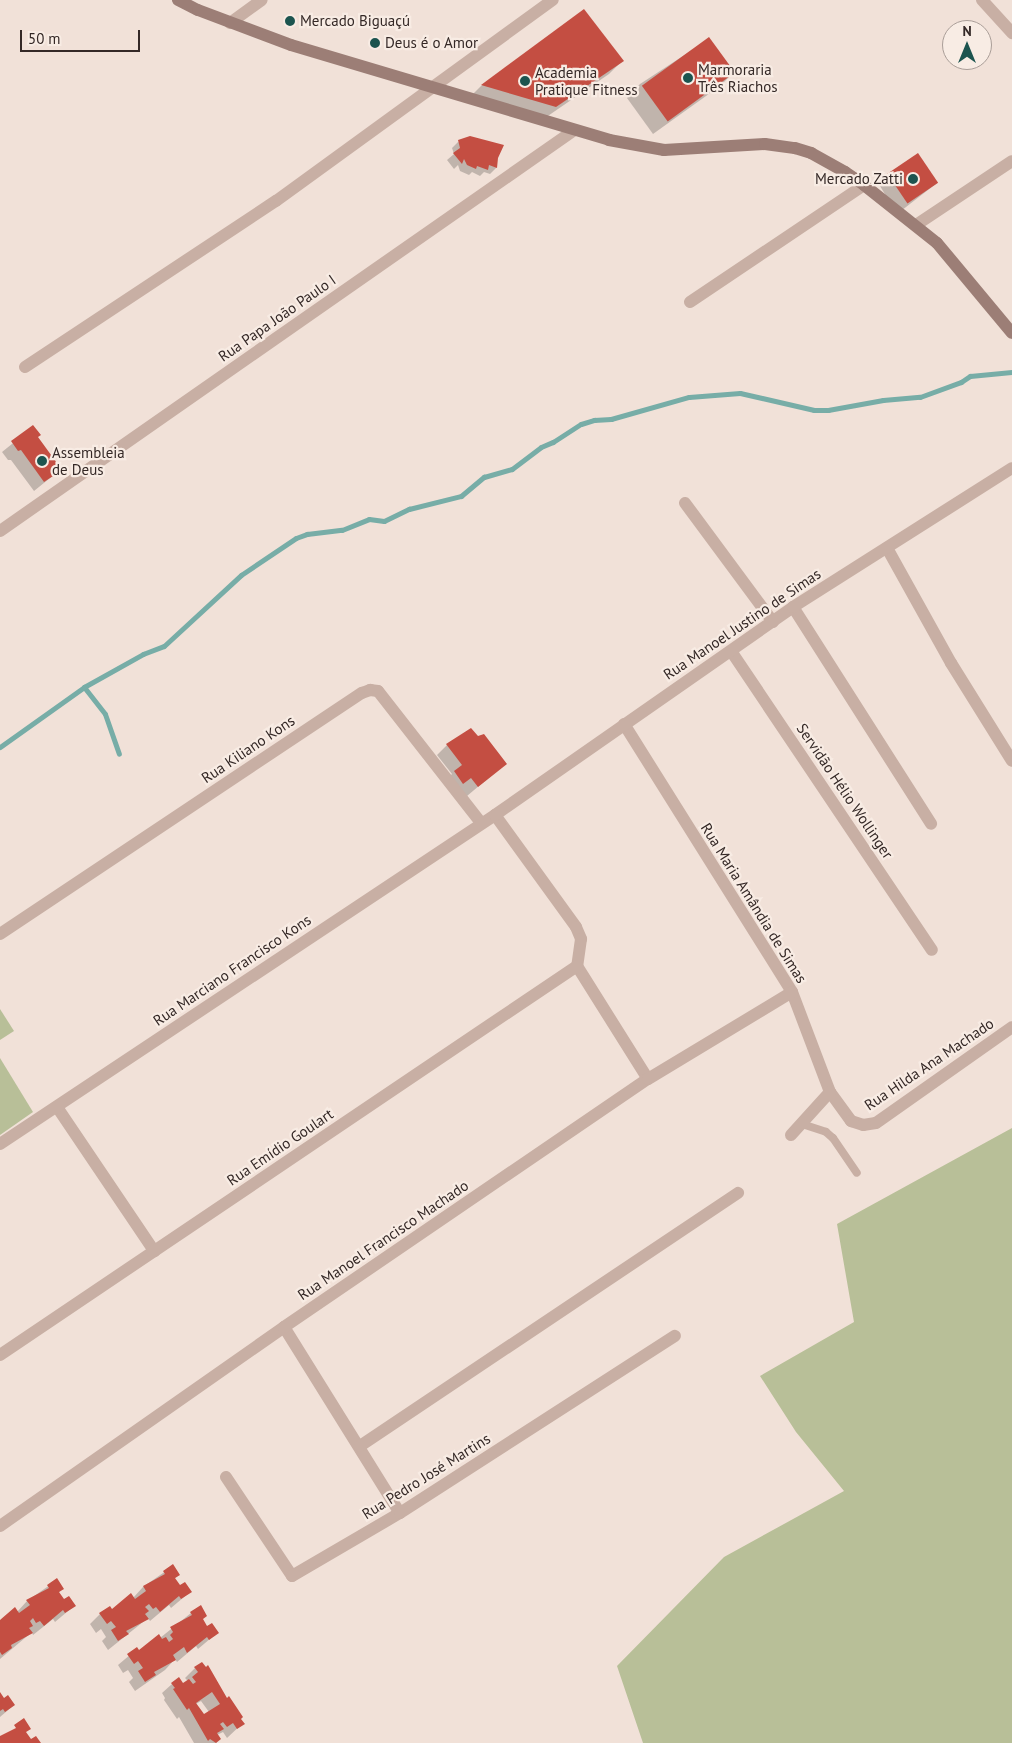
<!DOCTYPE html>
<meta charset="utf-8">
<style>
body{margin:0}
#map{position:relative;width:1012px;height:1743px;overflow:hidden;background:#f1e1d8;font-family:"PT Sans",sans-serif}
div>[style]{position:absolute}
.green>*{inset:0;background:#b8bf98}
.shadow>*{inset:0;background:#0003}
.stream>*{height:5px;margin:-2.5px;padding:0 2.5px;transform-origin:2.5px;border-radius:2.5px;background:#77ada7}
.building>*{inset:0;background:#c44e42;transform-origin:0 0}
.service>*{height:8px;margin:-4px;padding:0 4px;transform-origin:4px;border-radius:4px;background:#c8afa4}
.minor>*{height:12px;margin:-6px;padding:0 6px;transform-origin:6px;border-radius:6px;background:#c8afa4}
.secondary>*{height:12px;margin:-6px;padding:0 6px;transform-origin:6px;border-radius:6px;background:#9c7e76}
.dots>*{width:14px;height:14px;translate:-50% -50%;box-sizing:border-box;border:2px solid #f8ece4;border-radius:50%}
span{translate:-50% -50%;white-space:nowrap;text-align:center;line-height:1.15;-webkit-text-stroke:4.5px #f8ece4;paint-order:stroke}
.poi-label{font-size:15px;color:#342826}
.left{translate:0 -50%;text-align:left}
.right{translate:-100% -50%;text-align:right}
.street-label{font-size:15px;color:#342826}
.north{position:absolute;left:942px;top:20px;width:50px;height:50px;box-sizing:border-box;background:#f8ece4;border:1px solid #aa9e98;border-radius:50%;rotate:0deg;font-size:14px;font-weight:700;line-height:20px;text-align:center;color:#342826}
.north::after{content:'';display:block;margin:auto;width:18px;height:22px;background:#1c544f;clip-path:polygon(50% 0,100% 100%,50% 72%,0 100%)}
.scale{position:absolute;left:20px;top:30px;width:120px;height:22px;box-sizing:border-box;border:2px solid #342826;border-top:0;padding-left:6px;font-size:15px;line-height:18px;white-space:nowrap;color:#342826;-webkit-text-stroke:4px #f8ece4;paint-order:stroke}
</style>
<div id="map">
<div class="green">
<i style="clip-path:polygon(0 1009px,14px 1031px,0 1040px)"></i>
<i style="clip-path:polygon(0 1058px,33px 1112px,0 1135px)"></i>
<i style="clip-path:polygon(1012px 1128px,1012px 1743px,643px 1743px,617px 1666px,724px 1557px,844px 1491px,796px 1432px,760px 1376px,854px 1322px,837px 1224px)"></i>
</div>
<div class="shadow">
<i style="clip-path:polygon(584px 11px,622px 61px,609px 74px,542px 120px,469px 98px,481px 86px)"></i>
<i style="clip-path:polygon(709px 39px,733px 73px,720px 86px,653px 134px,627px 98px,640px 84px)"></i>
<i style="clip-path:polygon(458px 142px,496px 158px,496px 168px,490px 174px,484px 172px,480px 176px,472px 172px,469px 175px,460px 171px,458px 165px,454px 169px,447px 160px,454px 154px,452px 148px)"></i>
<i style="clip-path:polygon(890px 177px,937px 183px,897px 214px,880px 186px)"></i>
<i style="clip-path:polygon(33px 427px,37px 438px,60px 470px,34px 491px,11px 460px,8px 460px,2px 452px)"></i>
<i style="clip-path:polygon(471px 730px,505px 764px,467px 796px,445px 781px,452px 774px,437px 755px,447px 745px)"></i>
<i style="clip-path:polygon(173px 1566px,179px 1575px,174px 1579px,180px 1587px,190px 1592px,171px 1608px,169px 1605px,150px 1621px,148px 1618px,108px 1650px,102px 1641px,106px 1637px,101px 1629px,96px 1633px,90px 1624px,100px 1614px,111px 1611px,133px 1598px,143px 1587px)"></i>
<i style="clip-path:polygon(57px 1580px,62px 1589px,58px 1593px,64px 1600px,74px 1606px,55px 1622px,53px 1619px,33px 1635px,32px 1632px,0 1659px,0 1621px,17px 1612px,27px 1601px)"></i>
<i style="clip-path:polygon(191px 1613px,202px 1619px,207px 1627px,217px 1633px,198px 1649px,196px 1646px,177px 1662px,175px 1659px,165px 1670px,135px 1691px,129px 1682px,133px 1678px,128px 1670px,123px 1673px,118px 1665px,137px 1649px,139px 1652px,160px 1638px)"></i>
<i style="clip-path:polygon(evenodd,195px 1668px,243px 1723px,227px 1738px,223px 1732px,217px 1735px,220px 1739px,216px 1743px,194px 1743px,179px 1717px,177px 1719px,164px 1700px,165px 1698px,162px 1693px,172px 1684px,183px 1685px,188px 1681px,185px 1678px,195px 1668px,201px 1701px,209px 1712px,204px 1716px,196px 1704px,201px 1701px)"></i>
<i style="clip-path:polygon(0 1694px,3px 1700px,14px 1705px,0 1717px)"></i>
</div>
<div class="stream">
<i style="left:84px;top:687px;width:34px;rotate:52deg"></i>
<i style="left:105px;top:714px;width:42px;rotate:70.7deg"></i>
<i style="left:0;top:747px;width:103px;rotate:-35.5deg"></i>
<i style="left:84px;top:687px;width:68px;rotate:-29.2deg"></i>
<i style="left:143px;top:654px;width:22px;rotate:-21deg"></i>
<i style="left:164px;top:646px;width:105px;rotate:-42.7deg"></i>
<i style="left:241px;top:575px;width:66px;rotate:-33.9deg"></i>
<i style="left:296px;top:538px;width:12px;rotate:-20deg"></i>
<i style="left:307px;top:534px;width:35px;rotate:-7deg"></i>
<i style="left:342px;top:530px;width:29px;rotate:-22deg"></i>
<i style="left:369px;top:519px;width:15px;rotate:8deg"></i>
<i style="left:384px;top:521px;width:28px;rotate:-26deg"></i>
<i style="left:409px;top:509px;width:54px;rotate:-14deg"></i>
<i style="left:461px;top:496px;width:30px;rotate:-40deg"></i>
<i style="left:484px;top:477px;width:29px;rotate:-16deg"></i>
<i style="left:512px;top:469px;width:36px;rotate:-37deg"></i>
<i style="left:541px;top:447px;width:13px;rotate:-23deg"></i>
<i style="left:553px;top:442px;width:33px;rotate:-33deg"></i>
<i style="left:581px;top:424px;width:14px;rotate:-17deg"></i>
<i style="left:594px;top:420px;width:17px;rotate:-3deg"></i>
<i style="left:611px;top:419px;width:81px;rotate:-15.8deg"></i>
<i style="left:689px;top:397px;width:51px;rotate:-4.5deg"></i>
<i style="left:740px;top:393px;width:76px;rotate:12.9deg"></i>
<i style="left:814px;top:410px;width:14px"></i>
<i style="left:828px;top:410px;width:56px;rotate:-10.3deg"></i>
<i style="left:883px;top:400px;width:37px;rotate:-5deg"></i>
<i style="left:920px;top:397px;width:44px;rotate:-20.1deg"></i>
<i style="left:961px;top:382px;width:11px;rotate:-34deg"></i>
<i style="left:970px;top:376px;width:42px;rotate:-5.4deg"></i>
</div>
<div class="building">
<i style="clip-path:polygon(584px 9px,624px 61px,556px 107px,481px 85px)"></i>
<i style="left:709px;top:37px;width:44px;height:83px;rotate:54deg"></i>
<i style="clip-path:polygon(470px 136px,504px 145px,498px 158px,497px 168px,489px 165px,488px 170px,477px 166px,476px 169px,467px 165px,464px 159px,462px 164px,453px 153px,460px 148px,458px 140px)"></i>
<i style="left:918px;top:153px;width:36px;height:37px;rotate:56deg"></i>
<i style="clip-path:polygon(33px 425px,41px 435px,38px 437px,62px 470px,44px 482px,21px 450px,18px 451px,11px 441px)"></i>
<i style="clip-path:polygon(471px 728px,478px 736px,484px 734px,507px 764px,478px 787px,471px 778px,463px 784px,454px 771px,462px 765px,446px 744px)"></i>
<i style="clip-path:polygon(173px 1564px,180px 1575px,175px 1578px,180px 1585px,185px 1582px,192px 1592px,181px 1599px,179px 1596px,160px 1612px,156px 1607px,153px 1609px,149px 1604px,145px 1607px,149px 1611px,145px 1614px,149px 1619px,126px 1631px,129px 1634px,118px 1641px,111px 1630px,116px 1627px,111px 1621px,107px 1624px,99px 1613px,110px 1606px,112px 1609px,131px 1593px,135px 1599px,146px 1591px,143px 1586px,165px 1574px,163px 1571px)"></i>
<i style="clip-path:polygon(57px 1578px,64px 1589px,59px 1592px,64px 1599px,69px 1596px,76px 1606px,65px 1613px,63px 1610px,44px 1626px,40px 1621px,36px 1623px,33px 1618px,30px 1621px,33px 1626px,29px 1628px,33px 1633px,11px 1645px,12px 1648px,2px 1655px,0 1652px,0 1620px,15px 1607px,19px 1613px,30px 1605px,26px 1600px,49px 1588px,47px 1585px)"></i>
<i style="clip-path:polygon(201px 1605px,207px 1616px,203px 1619px,207px 1626px,212px 1623px,219px 1633px,209px 1640px,207px 1637px,187px 1653px,184px 1647px,173px 1655px,176px 1660px,154px 1672px,156px 1675px,145px 1682px,138px 1671px,143px 1668px,138px 1661px,134px 1664px,127px 1654px,137px 1647px,139px 1650px,159px 1634px,162px 1639px,166px 1637px,169px 1642px,173px 1639px,170px 1635px,173px 1632px,170px 1627px,192px 1615px,190px 1612px)"></i>
<i style="clip-path:polygon(evenodd,202px 1662px,206px 1667px,208px 1665px,227px 1698px,229px 1696px,243px 1717px,241px 1719px,245px 1724px,237px 1729px,233px 1723px,227px 1727px,223px 1722px,220px 1724px,224px 1729px,217px 1733px,221px 1739px,216px 1743px,210px 1739px,208px 1741px,189px 1708px,187px 1710px,173px 1689px,175px 1688px,171px 1683px,179px 1677px,183px 1683px,189px 1679px,193px 1684px,196px 1682px,192px 1677px,198px 1672px,194px 1667px,202px 1662px,212px 1692px,220px 1704px,204px 1714px,196px 1703px,212px 1692px)"></i>
<i style="clip-path:polygon(0 1692px,4px 1698px,8px 1695px,15px 1705px,5px 1712px,3px 1709px,0 1711px)"></i>
<i style="clip-path:polygon(24px 1718px,31px 1729px,26px 1732px,31px 1739px,36px 1736px,41px 1743px,0 1743px,0 1736px,16px 1728px,14px 1725px)"></i>
</div>
<div class="service">
<i style="left:802px;top:1124px;width:25px;rotate:18deg"></i>
<i style="left:826px;top:1132px;width:9px;rotate:41deg"></i>
<i style="left:833px;top:1138px;width:42px;rotate:55.6deg"></i>
</div>
<div class="minor">
<i style="left:982px;top:0;width:45px;rotate:47.7deg"></i>
<i style="left:230px;top:23px;width:39px;rotate:-36deg"></i>
<i style="left:916px;top:225px;width:115px;rotate:-33.7deg"></i>
<i style="left:690px;top:302px;width:210px;rotate:-33.9deg"></i>
<i style="left:25px;top:367px;width:301px;rotate:-33.5deg"></i>
<i style="left:276px;top:201px;width:342px;rotate:-36deg"></i>
<i style="left:685px;top:503px;width:148px;rotate:53.5deg"></i>
<i style="left:0;top:531px;width:699px;rotate:-34.92deg"></i>
<i style="left:887px;top:548px;width:132px;rotate:60.9deg"></i>
<i style="left:951px;top:663px;width:115px;rotate:58.1deg"></i>
<i style="left:793px;top:607px;width:257px;rotate:57.5deg"></i>
<i style="left:731px;top:651px;width:360px;rotate:56.1deg"></i>
<i style="left:624px;top:724px;width:316px;rotate:57.9deg"></i>
<i style="left:792px;top:992px;width:107px;rotate:69.2deg"></i>
<i style="left:830px;top:1092px;width:36px;rotate:54deg"></i>
<i style="left:851px;top:1121px;width:13px;rotate:18deg"></i>
<i style="left:863px;top:1125px;width:13px;rotate:-9deg"></i>
<i style="left:876px;top:1123px;width:166px;rotate:-35.2deg"></i>
<i style="left:495px;top:815px;width:138px;rotate:54.1deg"></i>
<i style="left:576px;top:927px;width:13px;rotate:67deg"></i>
<i style="left:581px;top:939px;width:27px;rotate:98deg"></i>
<i style="left:0;top:934px;width:435px;rotate:-33.7deg"></i>
<i style="left:362px;top:693px;width:9px;rotate:-21deg"></i>
<i style="left:370px;top:690px;width:8px;rotate:7deg"></i>
<i style="left:378px;top:691px;width:167px;rotate:52deg"></i>
<i style="left:577px;top:966px;width:133px;rotate:57.9deg"></i>
<i style="left:57px;top:1107px;width:174px;rotate:56deg"></i>
<i style="left:791px;top:1135px;width:58px;rotate:-47.8deg"></i>
<i style="left:0;top:1144px;width:594px;rotate:-33.61deg"></i>
<i style="left:495px;top:815px;width:363px;rotate:-34.9deg"></i>
<i style="left:793px;top:607px;width:259px;rotate:-32.4deg"></i>
<i style="left:284px;top:1327px;width:219px;rotate:58.1deg"></i>
<i style="left:0;top:1355px;width:696px;rotate:-33.99deg"></i>
<i style="left:360px;top:1446px;width:455px;rotate:-33.8deg"></i>
<i style="left:226px;top:1477px;width:119px;rotate:56.3deg"></i>
<i style="left:292px;top:1576px;width:125px;rotate:-30.3deg"></i>
<i style="left:400px;top:1513px;width:327px;rotate:-32.8deg"></i>
<i style="left:0;top:1526px;width:347px;rotate:-35deg"></i>
<i style="left:284px;top:1327px;width:440px;rotate:-34.3deg"></i>
<i style="left:648px;top:1079px;width:168px;rotate:-31.1deg"></i>
</div>
<div class="secondary">
<i style="left:178px;top:0;width:22px;rotate:27deg"></i>
<i style="left:198px;top:10px;width:99px;rotate:20.6deg"></i>
<i style="left:291px;top:45px;width:332px;rotate:16.6deg"></i>
<i style="left:609px;top:140px;width:56px;rotate:10.3deg"></i>
<i style="left:664px;top:150px;width:101px;rotate:-3.4deg"></i>
<i style="left:765px;top:144px;width:30px;rotate:8deg"></i>
<i style="left:795px;top:148px;width:17px;rotate:17deg"></i>
<i style="left:811px;top:153px;width:39px;rotate:29deg"></i>
<i style="left:845px;top:172px;width:23px;rotate:34deg"></i>
<i style="left:864px;top:185px;width:93px;rotate:38.5deg"></i>
<i style="left:937px;top:243px;width:117px;rotate:50.2deg"></i>
</div>
<div class="dots">
<i style="left:290px;top:21px;background:#1c544f"></i>
<i style="left:375px;top:43px;background:#1c544f"></i>
<i style="left:688px;top:78px;background:#1c544f"></i>
<i style="left:525px;top:81px;background:#1c544f"></i>
<i style="left:913px;top:179px;background:#1c544f"></i>
<i style="left:42px;top:461px;background:#1c544f"></i>
</div>
<div class="poi-label">
<span class="left" style="left:300px;top:21px">Mercado Biguaçú</span>
<span class="left" style="left:385px;top:43px">Deus é o Amor</span>
<span class="left" style="left:698px;top:78px">Marmoraria<br>Três Riachos</span>
<span class="left" style="left:535px;top:81px">Academia<br>Pratique Fitness</span>
<span class="right" style="left:903px;top:179px">Mercado Zatti</span>
<span class="left" style="left:52px;top:461px">Assembleia<br>de Deus</span>
</div>
<div class="street-label">
<span style="left:277px;top:318px;rotate:-35deg">Rua Papa João Paulo I</span>
<span style="left:742px;top:624px;rotate:-34deg">Rua Manoel Justino de Simas</span>
<span style="left:248px;top:749px;rotate:-34deg">Rua Kiliano Kons</span>
<span style="left:845px;top:791px;rotate:56deg">Servidão Hélio Wollinger</span>
<span style="left:754px;top:903px;rotate:58deg">Rua Maria Amândia de Simas</span>
<span style="left:232px;top:970px;rotate:-34deg">Rua Marciano Francisco Kons</span>
<span style="left:929px;top:1064px;rotate:-34deg">Rua Hilda Ana Machado</span>
<span style="left:280px;top:1147px;rotate:-34deg">Rua Emídio Goulart</span>
<span style="left:383px;top:1240px;rotate:-34deg">Rua Manoel Francisco Machado</span>
<span style="left:426px;top:1476px;rotate:-32deg">Rua Pedro José Martins</span>
</div>
<div class="north">N</div>
<div class="scale">50 m</div>
</div>
